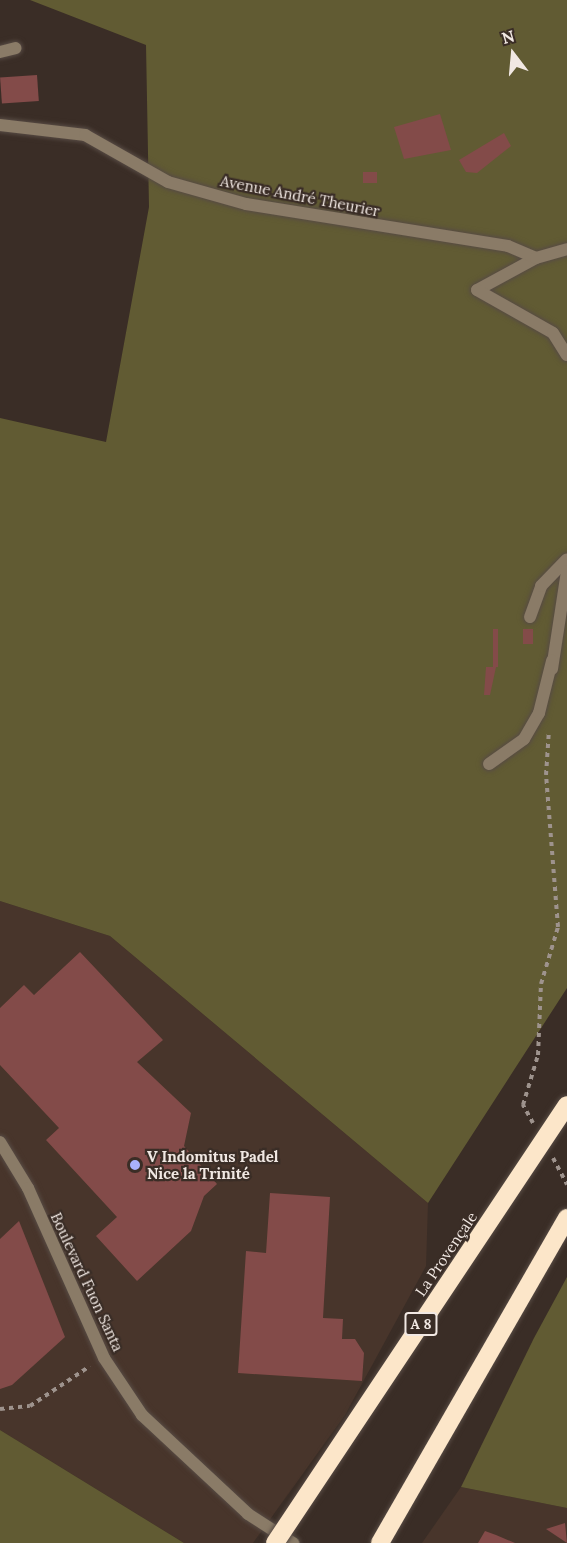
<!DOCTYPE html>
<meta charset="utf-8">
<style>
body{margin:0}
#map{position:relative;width:567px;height:1543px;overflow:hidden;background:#3a2d26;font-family:Lora,serif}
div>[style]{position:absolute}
.built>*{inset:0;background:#48352b}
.green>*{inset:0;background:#615b33}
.building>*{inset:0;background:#834b49;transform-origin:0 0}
.path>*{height:4px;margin-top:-2px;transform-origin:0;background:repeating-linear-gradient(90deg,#9e938d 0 4.5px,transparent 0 9px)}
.roads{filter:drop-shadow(0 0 2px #574b44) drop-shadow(0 0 2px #574b44)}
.lane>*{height:12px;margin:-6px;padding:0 6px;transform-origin:6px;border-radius:6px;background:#8a7b67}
.street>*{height:12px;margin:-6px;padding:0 6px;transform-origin:6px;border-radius:6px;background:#8a7b67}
.highway>*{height:18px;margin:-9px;padding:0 9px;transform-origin:9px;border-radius:9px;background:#fce6c9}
.bridges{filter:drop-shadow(0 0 2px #574b44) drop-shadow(0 0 2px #574b44)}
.highway-bridge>*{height:18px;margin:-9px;padding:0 9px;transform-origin:9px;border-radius:9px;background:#fce6c9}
.dots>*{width:16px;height:16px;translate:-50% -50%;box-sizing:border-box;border:3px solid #3a2d26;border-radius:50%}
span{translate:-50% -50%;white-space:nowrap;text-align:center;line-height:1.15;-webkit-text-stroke:4.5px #3a2d26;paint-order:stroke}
.shield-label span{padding:2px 4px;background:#3a2d26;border:2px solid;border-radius:4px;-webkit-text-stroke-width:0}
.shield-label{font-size:14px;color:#f1e8e3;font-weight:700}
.street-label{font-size:15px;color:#f1e8e3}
.poi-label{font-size:15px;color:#f1e8e3;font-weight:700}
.left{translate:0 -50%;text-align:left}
.north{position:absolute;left:483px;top:24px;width:60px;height:60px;-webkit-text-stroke:4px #3a2d26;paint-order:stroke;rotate:344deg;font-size:16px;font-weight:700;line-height:24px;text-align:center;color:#f1e8e3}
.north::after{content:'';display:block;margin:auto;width:21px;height:27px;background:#f1e8e3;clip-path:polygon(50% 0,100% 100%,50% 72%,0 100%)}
</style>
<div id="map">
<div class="built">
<i style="clip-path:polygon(0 901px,110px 936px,428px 1203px,426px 1266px,345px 1415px,253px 1543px,184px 1543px,0 1430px)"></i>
<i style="clip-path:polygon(461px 1487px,567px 1508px,567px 1543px,422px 1543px)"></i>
</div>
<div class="green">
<i style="clip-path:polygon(30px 0,567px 0,567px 988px,428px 1203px,110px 936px,0 901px,0 418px,106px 442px,149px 207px,146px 45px)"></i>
<i style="clip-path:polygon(567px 1277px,567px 1508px,461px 1487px,534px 1338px)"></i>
<i style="clip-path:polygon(0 1430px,184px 1543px,0 1543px)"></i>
</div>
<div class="building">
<i style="left:37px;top:75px;width:26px;height:37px;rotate:86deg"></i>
<i style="clip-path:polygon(440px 114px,451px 150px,404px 159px,394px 127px)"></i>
<i style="clip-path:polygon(504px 133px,511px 146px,477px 173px,466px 172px,459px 160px)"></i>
<i style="left:377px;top:172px;width:11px;height:14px;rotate:90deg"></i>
<i style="left:493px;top:629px;width:5px;height:38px"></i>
<i style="left:533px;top:629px;width:15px;height:10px;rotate:90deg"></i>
<i style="clip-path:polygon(486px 667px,496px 667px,490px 695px,484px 695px)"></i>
<i style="clip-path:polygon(80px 952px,163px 1040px,137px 1062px,191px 1113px,184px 1146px,217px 1184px,204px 1196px,191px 1231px,137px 1281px,96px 1236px,117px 1217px,46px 1140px,59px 1128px,0 1065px,0 1008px,24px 985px,34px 995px)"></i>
<i style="clip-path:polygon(270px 1193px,330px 1197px,323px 1318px,343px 1319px,342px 1339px,355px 1339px,364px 1353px,362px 1381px,238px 1373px,246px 1251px,266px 1253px)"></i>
<i style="clip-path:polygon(19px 1221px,65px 1337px,12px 1385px,0 1389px,0 1239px)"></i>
<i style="clip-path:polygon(565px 1523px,567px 1543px,546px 1529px)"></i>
<i style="clip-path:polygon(485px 1531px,496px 1535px,515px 1543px,478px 1543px)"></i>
</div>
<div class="path">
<i style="left:533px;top:1123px;width:21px;rotate:-119deg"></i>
<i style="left:523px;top:1105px;width:52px;rotate:-73.3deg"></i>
<i style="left:538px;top:1055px;width:71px;rotate:-87.6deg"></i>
<i style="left:541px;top:984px;width:59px;rotate:-73.4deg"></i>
<i style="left:558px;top:927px;width:152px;rotate:-94.5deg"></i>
<i style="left:546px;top:775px;width:45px;rotate:-86.2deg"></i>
<i style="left:553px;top:1158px;width:30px;rotate:62deg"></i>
<i style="left:0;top:1409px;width:30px;rotate:-6deg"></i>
<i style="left:30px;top:1406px;width:72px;rotate:-33.7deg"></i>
</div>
<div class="roads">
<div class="lane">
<i style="left:0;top:52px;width:16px;rotate:-14deg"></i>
<i style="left:536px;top:258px;width:67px;rotate:151.5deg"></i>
<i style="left:477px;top:290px;width:87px;rotate:29.5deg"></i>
<i style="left:553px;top:333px;width:26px;rotate:58deg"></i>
<i style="left:530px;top:617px;width:33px;rotate:-70deg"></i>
<i style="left:541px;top:586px;width:37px;rotate:-46deg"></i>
<i style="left:552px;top:669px;width:99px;rotate:-81.3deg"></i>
<i style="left:489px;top:764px;width:43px;rotate:-35.5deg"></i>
<i style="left:524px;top:739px;width:30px;rotate:-60deg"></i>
<i style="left:539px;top:713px;width:54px;rotate:-76deg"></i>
</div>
<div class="street">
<i style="left:0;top:125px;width:86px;rotate:6.7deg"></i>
<i style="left:85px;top:135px;width:95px;rotate:29.5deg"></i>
<i style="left:168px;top:182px;width:81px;rotate:15.8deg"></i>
<i style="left:246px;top:204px;width:265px;rotate:9.1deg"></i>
<i style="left:508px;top:246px;width:30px;rotate:23deg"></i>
<i style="left:536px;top:258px;width:32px;rotate:-16deg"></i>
<i style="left:0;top:1142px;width:54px;rotate:58.7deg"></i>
<i style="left:28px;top:1188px;width:186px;rotate:65.9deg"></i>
<i style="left:104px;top:1358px;width:69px;rotate:56.3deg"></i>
<i style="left:142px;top:1415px;width:145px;rotate:43deg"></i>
<i style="left:248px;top:1514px;width:54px;rotate:32.8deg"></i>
</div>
<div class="highway">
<i style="left:380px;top:1543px;width:375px;rotate:-60.1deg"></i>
</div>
</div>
<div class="bridges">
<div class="highway-bridge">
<i style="left:275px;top:1543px;width:526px;rotate:-56.31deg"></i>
</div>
</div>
<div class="dots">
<i style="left:135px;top:1165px;background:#a9b0fc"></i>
</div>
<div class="shield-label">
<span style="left:421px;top:1324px">A 8</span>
</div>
<div class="street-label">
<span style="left:300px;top:196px;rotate:11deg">Avenue André Theurier</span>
<span style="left:446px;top:1254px;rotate:-56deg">La Provençale</span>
<span style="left:87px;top:1282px;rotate:65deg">Boulevard Fuon Santa</span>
</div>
<div class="poi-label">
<span class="left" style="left:147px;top:1165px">V Indomitus Padel<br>Nice la Trinité</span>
</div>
<div class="north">N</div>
</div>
